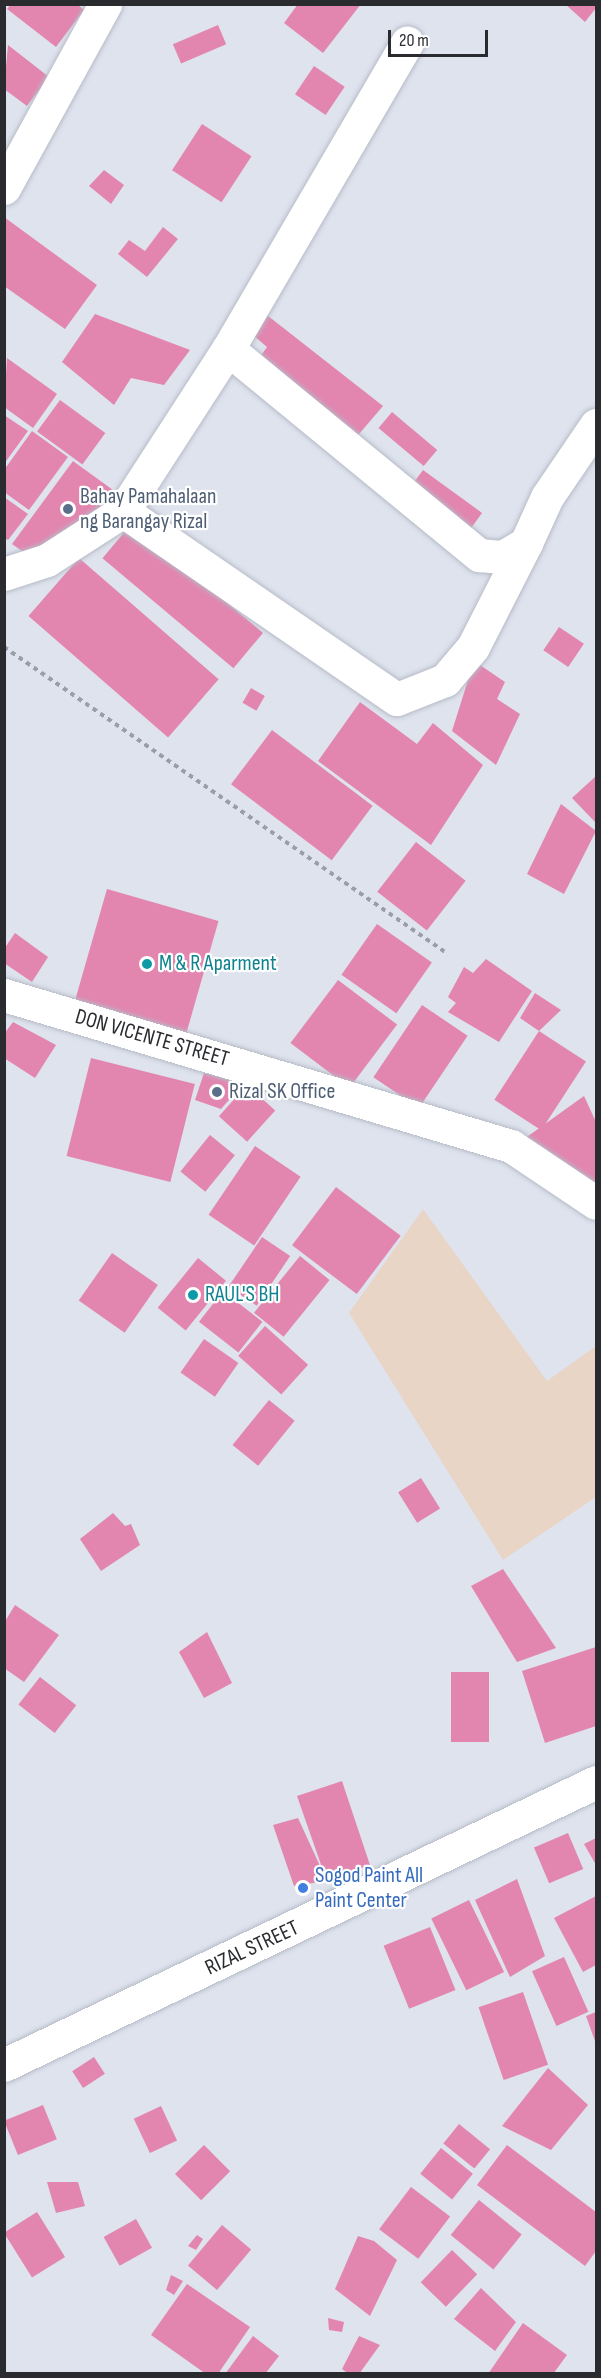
<!DOCTYPE html>
<style>
body{margin:0}
#map{position:relative;width:601px;height:2378px;overflow:hidden;background:#dee3ee;font-family:"Sofia Sans Condensed",sans-serif}
div>[style]{position:absolute}
.industrial>*{inset:0;background:#e9d5c6}
.building>*{inset:0;background:#e286b0;transform-origin:0 0}
.path>*{height:4px;margin-top:-2px;transform-origin:0;background:repeating-linear-gradient(90deg,#9a9ea6 0 4.5px,transparent 0 9px)}
.roads{filter:drop-shadow(0 0 2px #b6bbc6) drop-shadow(0 0 2px #b6bbc6)}
.minor>*{height:33px;margin:-16.5px;padding:0 16.5px;transform-origin:16.5px;border-radius:16.5px;background:#fff}
.primary>*{height:33px;margin:-16.5px;padding:0 16.5px;transform-origin:16.5px;border-radius:16.5px;background:#fff}
.dots>*{width:16px;height:16px;translate:-50% -50%;box-sizing:border-box;border:3px solid #fff;border-radius:50%}
span{translate:-50% -50%;white-space:nowrap;text-align:center;line-height:1.15;-webkit-text-stroke:4.5px #fff;paint-order:stroke}
.service-label{font-size:22px;color:#4e5e75}
.left{translate:0 -50%;text-align:left}
.culture-label{font-size:22px;color:#0d838f}
.street-label{font-size:22px;color:#292b2f}
.shop-label{font-size:22px;color:#366cbe}
.frame{position:absolute;inset:0;border:6px solid #292b2f;pointer-events:none}
.scale{position:absolute;left:388px;top:30px;width:100px;height:27px;box-sizing:border-box;border:3px solid #292b2f;border-top:0;padding-left:8px;font-size:18px;line-height:21px;white-space:nowrap;color:#292b2f;-webkit-text-stroke:4px #fff;paint-order:stroke}
</style>
<div id="map">
<div class="industrial">
<i style="clip-path:polygon(423px 1209px,547px 1381px,596px 1346px,596px 1497px,503px 1560px,349px 1313px)"></i>
</div>
<div class="building">
<i style="clip-path:polygon(11px 4px,77px 4px,84px 10px,56px 47px,7px 9px)"></i>
<i style="clip-path:polygon(298px 4px,361px 4px,323px 53px,284px 23px)"></i>
<i style="clip-path:polygon(565px 4px,596px 4px,596px 8px,585px 22px)"></i>
<i style="left:218px;top:25px;width:21px;height:49px;rotate:67deg"></i>
<i style="clip-path:polygon(8px 45px,49px 77px,27px 106px,4px 89px)"></i>
<i style="left:314px;top:66px;width:37px;height:34px;rotate:34deg"></i>
<i style="left:202px;top:124px;width:59px;height:55px;rotate:33deg"></i>
<i style="clip-path:polygon(104px 170px,124px 185px,111px 204px,89px 186px)"></i>
<i style="clip-path:polygon(4px 217px,97px 285px,65px 329px,4px 286px)"></i>
<i style="clip-path:polygon(163px 227px,178px 239px,147px 277px,118px 254px,129px 240px,145px 251px)"></i>
<i style="clip-path:polygon(263px 312px,383px 406px,353px 441px,255px 364px,267px 347px,248px 331px)"></i>
<i style="clip-path:polygon(95px 314px,190px 350px,164px 385px,131px 378px,114px 405px,62px 362px)"></i>
<i style="clip-path:polygon(7px 358px,57px 394px,33px 428px,4px 407px)"></i>
<i style="left:60px;top:400px;width:56px;height:39px;rotate:36deg"></i>
<i style="left:392px;top:412px;width:59px;height:21px;rotate:40deg"></i>
<i style="clip-path:polygon(4px 415px,28px 431px,4px 464px)"></i>
<i style="clip-path:polygon(32px 431px,68px 457px,29px 510px,4px 492px,4px 470px)"></i>
<i style="clip-path:polygon(73px 461px,113px 490px,84px 528px,32px 558px,12px 544px)"></i>
<i style="left:423px;top:470px;width:73px;height:23px;rotate:36deg"></i>
<i style="clip-path:polygon(4px 497px,28px 514px,8px 540px,4px 538px)"></i>
<i style="left:132px;top:523px;width:171px;height:46px;rotate:40deg"></i>
<i style="left:79px;top:558px;width:185px;height:77px;rotate:41deg"></i>
<i style="left:559px;top:627px;width:30px;height:28px;rotate:34deg"></i>
<i style="clip-path:polygon(474px 661px,505px 682px,497px 699px,520px 714px,496px 765px,452px 731px)"></i>
<i style="left:251px;top:688px;width:16px;height:17px;rotate:30deg"></i>
<i style="clip-path:polygon(360px 702px,417px 744px,433px 723px,483px 765px,431px 845px,318px 761px)"></i>
<i style="left:272px;top:730px;width:126px;height:68px;rotate:37deg"></i>
<i style="clip-path:polygon(596px 776px,596px 823px,572px 798px)"></i>
<i style="clip-path:polygon(561px 804px,596px 831px,564px 894px,527px 874px)"></i>
<i style="left:416px;top:842px;width:63px;height:63px;rotate:38deg"></i>
<i style="left:107px;top:889px;width:116px;height:123px;rotate:16deg"></i>
<i style="left:377px;top:924px;width:67px;height:62px;rotate:35deg"></i>
<i style="clip-path:polygon(15px 933px,48px 957px,32px 982px,4px 963px,4px 949px)"></i>
<i style="clip-path:polygon(486px 959px,532px 991px,499px 1042px,448px 1012px,456px 1003px,448px 997px,464px 967px,473px 973px)"></i>
<i style="left:338px;top:980px;width:74px;height:79px;rotate:37deg"></i>
<i style="clip-path:polygon(535px 993px,561px 1010px,539px 1031px,520px 1018px)"></i>
<i style="left:422px;top:1005px;width:55px;height:87px;rotate:34deg"></i>
<i style="clip-path:polygon(13px 1022px,56px 1045px,35px 1078px,4px 1058px,4px 1034px)"></i>
<i style="left:539px;top:1031px;width:56px;height:82px;rotate:33deg"></i>
<i style="left:91px;top:1058px;width:107px;height:101px;rotate:14deg"></i>
<i style="clip-path:polygon(204px 1073px,243px 1084px,221px 1109px,195px 1100px)"></i>
<i style="left:247px;top:1085px;width:38px;height:42px;rotate:42deg"></i>
<i style="clip-path:polygon(584px 1096px,596px 1122px,596px 1189px,524px 1139px)"></i>
<i style="left:210px;top:1135px;width:32px;height:47px;rotate:39deg"></i>
<i style="left:255px;top:1146px;width:55px;height:83px;rotate:34deg"></i>
<i style="left:336px;top:1187px;width:81px;height:73px;rotate:37deg"></i>
<i style="left:262px;top:1237px;width:34px;height:60px;rotate:34deg"></i>
<i style="left:112px;top:1253px;width:56px;height:58px;rotate:35deg"></i>
<i style="left:300px;top:1256px;width:38px;height:73px;rotate:39deg"></i>
<i style="left:198px;top:1258px;width:36px;height:64px;rotate:39deg"></i>
<i style="left:223px;top:1291px;width:50px;height:39px;rotate:38deg"></i>
<i style="left:265px;top:1326px;width:58px;height:40px;rotate:42deg"></i>
<i style="left:204px;top:1339px;width:42px;height:41px;rotate:35deg"></i>
<i style="left:269px;top:1400px;width:33px;height:58px;rotate:39deg"></i>
<i style="left:421px;top:1478px;width:36px;height:27px;rotate:58deg"></i>
<i style="clip-path:polygon(113px 1513px,125px 1526px,131px 1524px,140px 1545px,101px 1571px,80px 1539px)"></i>
<i style="clip-path:polygon(503px 1569px,556px 1648px,517px 1662px,471px 1586px)"></i>
<i style="clip-path:polygon(15px 1605px,59px 1635px,24px 1682px,4px 1668px,4px 1623px)"></i>
<i style="clip-path:polygon(207px 1632px,232px 1683px,204px 1698px,179px 1652px)"></i>
<i style="clip-path:polygon(596px 1647px,596px 1726px,545px 1743px,522px 1671px)"></i>
<i style="left:451px;top:1672px;width:38px;height:70px"></i>
<i style="left:40px;top:1677px;width:46px;height:35px;rotate:38deg"></i>
<i style="clip-path:polygon(342px 1781px,370px 1865px,326px 1881px,294px 1886px,273px 1825px,298px 1818px,326px 1879px,297px 1796px)"></i>
<i style="left:568px;top:1833px;width:39px;height:37px;rotate:67deg"></i>
<i style="clip-path:polygon(596px 1838px,596px 1865px,584px 1844px)"></i>
<i style="clip-path:polygon(517px 1879px,545px 1956px,510px 1977px,475px 1900px)"></i>
<i style="clip-path:polygon(596px 1896px,596px 1965px,583px 1972px,554px 1918px)"></i>
<i style="left:469px;top:1900px;width:80px;height:42px;rotate:64deg"></i>
<i style="left:430px;top:1927px;width:68px;height:50px;rotate:68deg"></i>
<i style="left:564px;top:1957px;width:60px;height:35px;rotate:66deg"></i>
<i style="left:523px;top:1992px;width:77px;height:47px;rotate:71deg"></i>
<i style="clip-path:polygon(596px 2012px,596px 2044px,586px 2016px)"></i>
<i style="left:94px;top:2057px;width:20px;height:26px;rotate:57deg"></i>
<i style="clip-path:polygon(548px 2068px,588px 2105px,551px 2150px,502px 2126px)"></i>
<i style="left:43px;top:2105px;width:37px;height:42px;rotate:68deg"></i>
<i style="left:161px;top:2106px;width:38px;height:30px;rotate:65deg"></i>
<i style="left:459px;top:2124px;width:40px;height:25px;rotate:39deg"></i>
<i style="left:204px;top:2145px;width:37px;height:41px;rotate:45deg"></i>
<i style="clip-path:polygon(507px 2145px,596px 2212px,596px 2251px,585px 2266px,477px 2185px)"></i>
<i style="left:441px;top:2148px;width:41px;height:33px;rotate:39deg"></i>
<i style="clip-path:polygon(47px 2182px,78px 2182px,85px 2206px,56px 2213px)"></i>
<i style="left:411px;top:2187px;width:49px;height:53px;rotate:37deg"></i>
<i style="left:479px;top:2200px;width:55px;height:45px;rotate:39deg"></i>
<i style="left:37px;top:2212px;width:53px;height:39px;rotate:58deg"></i>
<i style="left:136px;top:2219px;width:33px;height:37px;rotate:61deg"></i>
<i style="left:222px;top:2225px;width:38px;height:53px;rotate:40deg"></i>
<i style="clip-path:polygon(197px 2235px,203px 2239px,196px 2250px,188px 2246px)"></i>
<i style="clip-path:polygon(358px 2236px,374px 2241px,397px 2260px,370px 2316px,335px 2289px)"></i>
<i style="left:452px;top:2250px;width:35px;height:45px;rotate:44deg"></i>
<i style="clip-path:polygon(171px 2275px,183px 2281px,174px 2295px,166px 2290px)"></i>
<i style="clip-path:polygon(187px 2284px,250px 2327px,218px 2374px,206px 2374px,151px 2335px)"></i>
<i style="clip-path:polygon(481px 2288px,516px 2322px,495px 2351px,454px 2319px)"></i>
<i style="clip-path:polygon(328px 2318px,344px 2322px,342px 2332px,329px 2330px)"></i>
<i style="clip-path:polygon(523px 2323px,567px 2355px,553px 2374px,488px 2374px)"></i>
<i style="clip-path:polygon(253px 2336px,279px 2356px,265px 2374px,225px 2374px)"></i>
<i style="clip-path:polygon(359px 2336px,380px 2345px,359px 2374px,349px 2374px,342px 2369px)"></i>
</div>
<div class="path">
<i style="left:4px;top:647px;width:540px;rotate:34.66deg"></i>
</div>
<div class="roads">
<div class="minor">
<i style="left:4px;top:188px;width:210px;rotate:-61.2deg"></i>
<i style="left:228px;top:349px;width:325px;rotate:39.4deg"></i>
<i style="left:479px;top:555px;width:24px;rotate:5deg"></i>
<i style="left:503px;top:557px;width:27px;rotate:-31deg"></i>
<i style="left:526px;top:543px;width:51px;rotate:-65.5deg"></i>
<i style="left:547px;top:497px;width:87px;rotate:-55.8deg"></i>
<i style="left:123px;top:511px;width:332px;rotate:34.5deg"></i>
<i style="left:397px;top:699px;width:52px;rotate:-21.6deg"></i>
<i style="left:445px;top:680px;width:43px;rotate:-49.7deg"></i>
<i style="left:473px;top:647px;width:117px;rotate:-63deg"></i>
<i style="left:4px;top:574px;width:45px;rotate:-18deg"></i>
<i style="left:47px;top:560px;width:90px;rotate:-32.8deg"></i>
<i style="left:123px;top:511px;width:193px;rotate:-57.1deg"></i>
<i style="left:228px;top:349px;width:355px;rotate:-59.7deg"></i>
<i style="left:4px;top:995px;width:529px;rotate:16.59deg"></i>
<i style="left:511px;top:1146px;width:102px;rotate:33.8deg"></i>
</div>
<div class="primary">
<i style="left:4px;top:2065px;width:656px;rotate:-25.55deg"></i>
</div>
</div>
<div class="dots">
<i style="left:68px;top:509px;background:#5c6f8a"></i>
<i style="left:147px;top:964px;background:#0f9aa8"></i>
<i style="left:217px;top:1092px;background:#5c6f8a"></i>
<i style="left:193px;top:1295px;background:#0f9aa8"></i>
<i style="left:303px;top:1888px;background:#3f7fe0"></i>
</div>
<div class="service-label">
<span class="left" style="left:80px;top:509px">Bahay Pamahalaan<br>ng Barangay Rizal</span>
<span class="left" style="left:229px;top:1092px">Rizal SK Office</span>
</div>
<div class="culture-label">
<span class="left" style="left:159px;top:964px">M &amp; R Aparment</span>
<span class="left" style="left:205px;top:1295px">RAUL'S BH</span>
</div>
<div class="street-label">
<span style="left:152px;top:1038px;rotate:16deg">DON VICENTE STREET</span>
<span style="left:252px;top:1948px;rotate:-25deg">RIZAL STREET</span>
</div>
<div class="shop-label">
<span class="left" style="left:315px;top:1888px">Sogod Paint All<br>Paint Center</span>
</div>
<div class="frame"></div>
<div class="scale">20 m</div>
</div>
